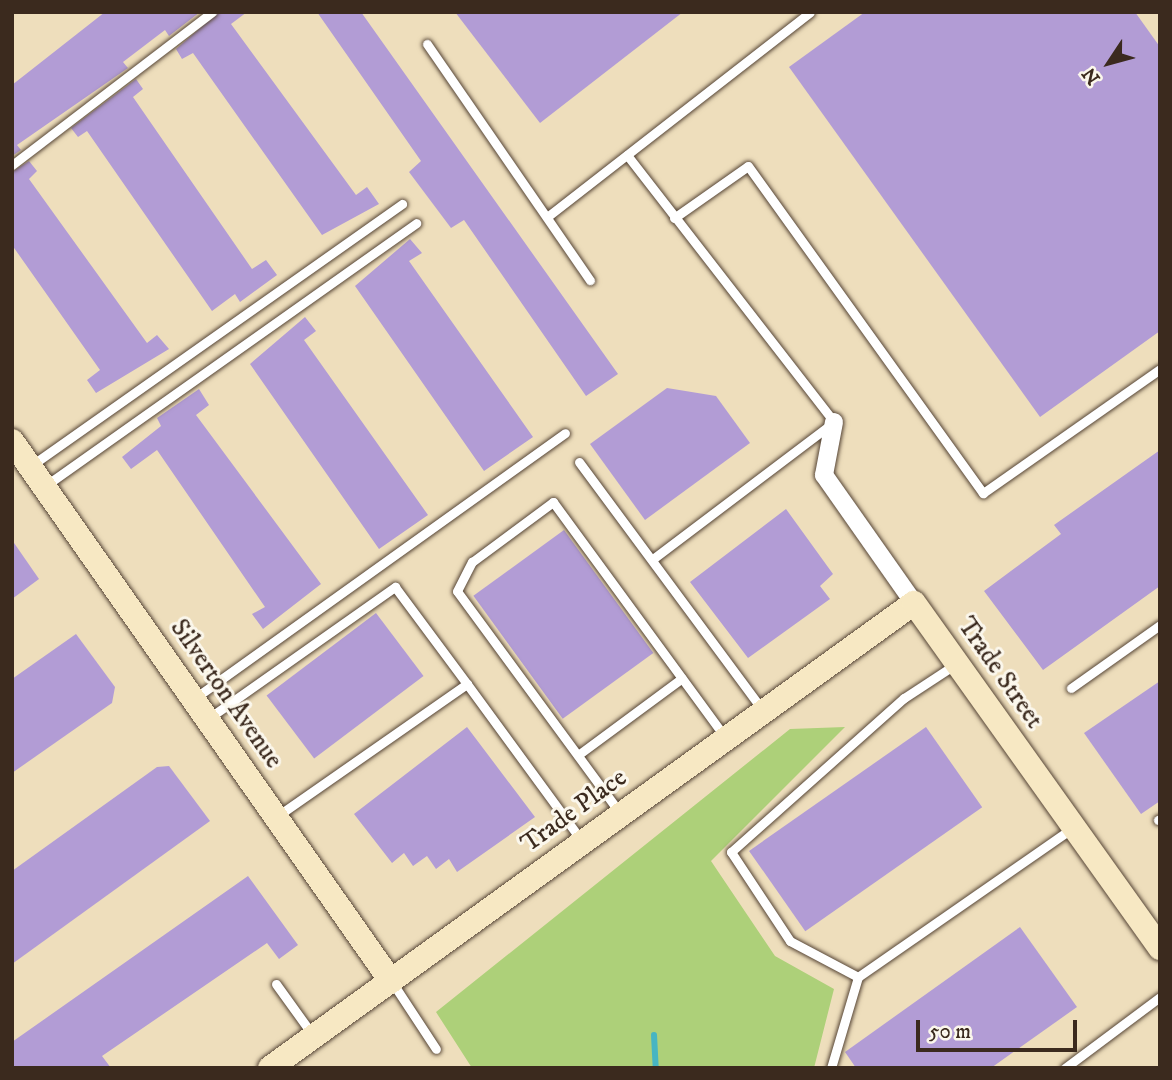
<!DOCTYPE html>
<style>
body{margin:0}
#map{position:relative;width:1172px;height:1080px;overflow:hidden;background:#eedebc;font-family:"IM FELL DW Pica",serif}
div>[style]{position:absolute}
.green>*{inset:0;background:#add079}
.stream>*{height:6px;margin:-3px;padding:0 3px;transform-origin:3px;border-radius:3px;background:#47b5c2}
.building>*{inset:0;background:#b29cd5;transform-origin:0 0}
.roads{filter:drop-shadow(0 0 2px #564536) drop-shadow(0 0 2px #564536)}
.lane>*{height:9px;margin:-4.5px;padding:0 4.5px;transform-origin:4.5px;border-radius:4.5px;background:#fff}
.street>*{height:18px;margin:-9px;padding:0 9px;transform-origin:9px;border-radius:9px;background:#fff}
.secondary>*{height:24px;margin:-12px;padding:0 12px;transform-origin:12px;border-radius:12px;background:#f7e8c3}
span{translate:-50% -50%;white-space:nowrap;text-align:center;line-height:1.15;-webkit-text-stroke:6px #fbf7ec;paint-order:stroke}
.street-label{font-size:26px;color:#3b2a1e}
.frame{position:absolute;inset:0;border:14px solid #3b2a1e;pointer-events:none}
.north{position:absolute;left:1074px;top:28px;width:70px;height:70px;-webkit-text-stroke:5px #fbf7ec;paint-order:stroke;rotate:234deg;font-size:19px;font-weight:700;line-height:28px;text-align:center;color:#3b2a1e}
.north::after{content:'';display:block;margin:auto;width:24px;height:32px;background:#3b2a1e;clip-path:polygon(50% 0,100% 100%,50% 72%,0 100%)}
.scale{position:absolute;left:916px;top:1020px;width:161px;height:32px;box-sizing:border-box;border:4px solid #3b2a1e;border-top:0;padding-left:9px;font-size:21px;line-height:24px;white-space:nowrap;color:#3b2a1e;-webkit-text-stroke:5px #fbf7ec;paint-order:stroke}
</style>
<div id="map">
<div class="green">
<i style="clip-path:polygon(845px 727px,711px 861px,775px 956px,834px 989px,814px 1068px,472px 1068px,436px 1012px,790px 729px)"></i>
</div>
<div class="stream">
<i style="left:654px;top:1035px;width:33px;rotate:87deg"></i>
</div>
<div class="building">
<i style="clip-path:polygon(105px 12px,200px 12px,169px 36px,165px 30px,123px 62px,128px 68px,17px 145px,21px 150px,12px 156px,12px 85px)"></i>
<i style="clip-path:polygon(219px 12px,247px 12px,231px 24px,356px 195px,367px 187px,379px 204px,322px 235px,193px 53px,182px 59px,176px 49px)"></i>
<i style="clip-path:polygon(317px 12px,361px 12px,618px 374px,586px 396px,464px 220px,451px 228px,409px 172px,421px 161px)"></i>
<i style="clip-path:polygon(455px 12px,683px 12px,540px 123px)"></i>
<i style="clip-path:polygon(865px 12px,1135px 12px,1160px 47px,1160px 331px,1040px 417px,789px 67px)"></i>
<i style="clip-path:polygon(136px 79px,143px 89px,133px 97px,252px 269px,266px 260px,277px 275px,240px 302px,235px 294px,212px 311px,87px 131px,78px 137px,71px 128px)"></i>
<i style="clip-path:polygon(29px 161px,37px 171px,29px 179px,147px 343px,157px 335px,169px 349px,96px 393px,87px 380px,100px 370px,12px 245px,12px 172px)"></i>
<i style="clip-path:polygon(410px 239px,422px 253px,409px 261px,533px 437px,484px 471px,355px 286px)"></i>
<i style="clip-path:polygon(305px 317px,316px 331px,304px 340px,428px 515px,379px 549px,250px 364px)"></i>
<i style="clip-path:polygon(667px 388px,716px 396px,750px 443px,645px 520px,590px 444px)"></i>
<i style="clip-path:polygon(199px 389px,209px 405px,196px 415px,321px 584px,263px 629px,252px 614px,265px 607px,157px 450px,131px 469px,122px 457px,161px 426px,157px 418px)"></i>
<i style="clip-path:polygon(1160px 450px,1160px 586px,1043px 670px,984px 591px,1061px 534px,1054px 525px)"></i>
<i style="clip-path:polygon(786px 509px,833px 574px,820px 586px,830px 599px,748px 658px,690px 582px)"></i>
<i style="left:564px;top:530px;width:152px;height:112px;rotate:54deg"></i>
<i style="clip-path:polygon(12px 540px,39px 579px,12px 599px)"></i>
<i style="left:376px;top:613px;width:79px;height:137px;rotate:53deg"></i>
<i style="clip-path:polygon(76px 634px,115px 687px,112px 703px,12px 773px,12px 679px)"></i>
<i style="clip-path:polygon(1160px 681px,1160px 801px,1141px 814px,1084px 733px)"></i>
<i style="clip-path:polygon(467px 727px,535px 817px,457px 872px,449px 859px,436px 869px,427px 856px,413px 866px,404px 853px,392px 863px,354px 814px)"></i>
<i style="left:926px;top:727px;width:98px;height:216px;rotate:55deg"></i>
<i style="clip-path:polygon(169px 766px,210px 821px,12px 964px,12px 871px,157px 767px)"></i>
<i style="clip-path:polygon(248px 876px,298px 945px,279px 959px,267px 943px,102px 1056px,111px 1068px,12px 1068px,12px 1042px)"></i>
<i style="clip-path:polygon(1020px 927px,1077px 1007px,991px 1068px,856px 1068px,845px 1052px)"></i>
</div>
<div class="roads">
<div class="lane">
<i style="left:427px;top:44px;width:287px;rotate:55.4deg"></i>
<i style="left:627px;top:155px;width:338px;rotate:52.2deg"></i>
<i style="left:834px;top:422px;width:227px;rotate:142.9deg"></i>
<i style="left:12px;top:165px;width:252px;rotate:-37.4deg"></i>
<i style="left:547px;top:217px;width:333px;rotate:-37.9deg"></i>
<i style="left:674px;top:218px;width:90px;rotate:-35.1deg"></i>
<i style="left:748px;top:166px;width:403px;rotate:54.3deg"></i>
<i style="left:983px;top:493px;width:216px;rotate:-35deg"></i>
<i style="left:579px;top:462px;width:310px;rotate:53.5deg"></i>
<i style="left:32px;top:465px;width:453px;rotate:-35.2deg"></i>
<i style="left:45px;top:486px;width:455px;rotate:-35.3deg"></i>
<i style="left:1071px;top:688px;width:109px;rotate:-35.3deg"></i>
<i style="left:195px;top:698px;width:455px;rotate:-35.6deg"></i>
<i style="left:209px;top:718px;width:228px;rotate:-35.2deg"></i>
<i style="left:395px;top:587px;width:121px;rotate:53.4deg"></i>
<i style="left:578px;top:755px;width:129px;rotate:-36.5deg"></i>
<i style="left:620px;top:813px;width:275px;rotate:-126.3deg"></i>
<i style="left:457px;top:591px;width:33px;rotate:-63deg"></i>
<i style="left:472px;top:562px;width:101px;rotate:-36.5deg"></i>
<i style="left:553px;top:502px;width:291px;rotate:53.8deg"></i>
<i style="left:276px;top:817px;width:233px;rotate:-34.9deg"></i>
<i style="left:467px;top:684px;width:195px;rotate:53.8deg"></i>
<i style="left:1158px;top:820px;width:2px;rotate:-27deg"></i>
<i style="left:858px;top:977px;width:261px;rotate:-34.8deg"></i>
<i style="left:392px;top:982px;width:80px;rotate:56.7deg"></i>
<i style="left:276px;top:984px;width:62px;rotate:54.2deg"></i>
<i style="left:831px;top:1068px;width:95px;rotate:-73.5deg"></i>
<i style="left:858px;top:977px;width:77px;rotate:-152.1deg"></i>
<i style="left:790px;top:941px;width:107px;rotate:-123.5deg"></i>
<i style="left:731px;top:852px;width:232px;rotate:-41.7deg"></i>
<i style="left:904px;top:698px;width:62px;rotate:-33.2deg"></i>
<i style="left:1065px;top:1068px;width:119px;rotate:-36.8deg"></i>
</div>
<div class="street">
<i style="left:834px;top:422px;width:54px;rotate:100.7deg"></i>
<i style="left:824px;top:475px;width:156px;rotate:54.9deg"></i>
</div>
<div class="secondary">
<i style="left:12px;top:441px;width:660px;rotate:54.94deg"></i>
<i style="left:270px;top:1068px;width:794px;rotate:-35.83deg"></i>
<i style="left:914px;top:603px;width:424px;rotate:54.5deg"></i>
</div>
</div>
<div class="street-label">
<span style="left:1000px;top:673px;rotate:55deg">Trade Street</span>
<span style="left:226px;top:694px;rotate:55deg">Silverton Avenue</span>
<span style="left:574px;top:811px;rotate:-36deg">Trade Place</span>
</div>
<div class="frame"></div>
<div class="north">N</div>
<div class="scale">50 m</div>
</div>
